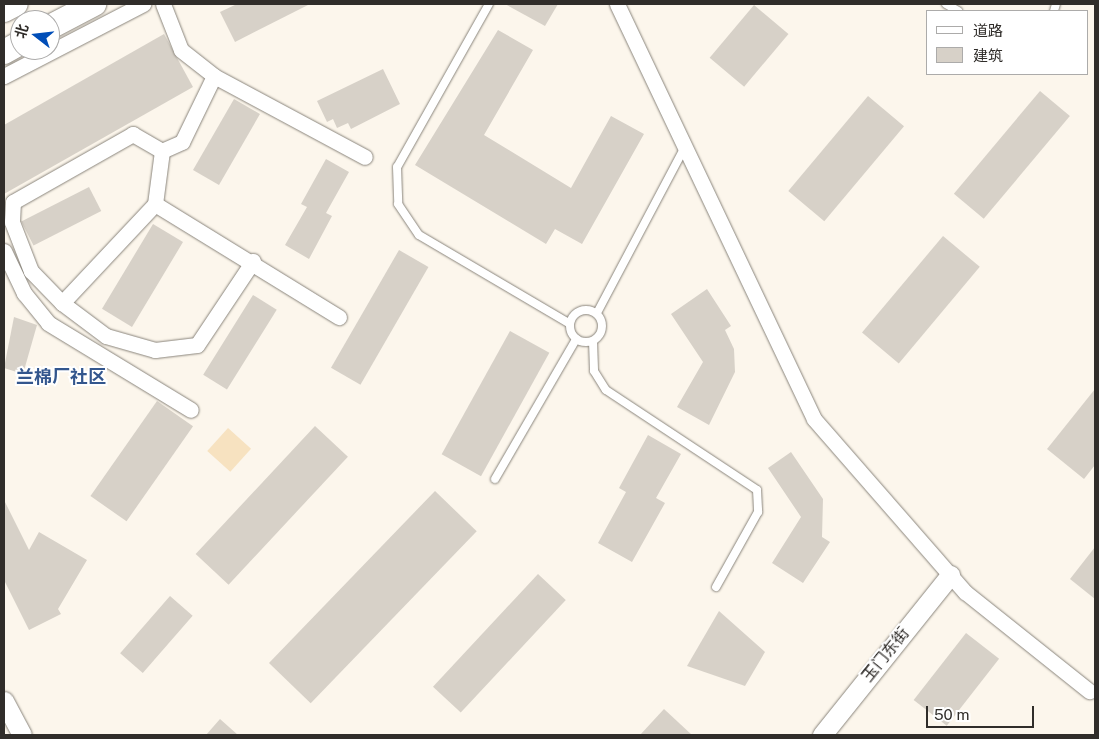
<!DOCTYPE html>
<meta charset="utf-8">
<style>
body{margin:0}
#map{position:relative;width:1099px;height:739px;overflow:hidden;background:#fcf6ec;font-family:"Public Sans","Noto Sans SC",sans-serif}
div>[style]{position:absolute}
.green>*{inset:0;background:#f7e2c0;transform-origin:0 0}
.building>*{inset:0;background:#d7d1c8;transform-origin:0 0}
.roads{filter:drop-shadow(0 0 1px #8a857c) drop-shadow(0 0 1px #8a857c)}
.service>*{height:8px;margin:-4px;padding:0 4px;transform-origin:4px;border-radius:4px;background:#fff}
.service>.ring{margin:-4px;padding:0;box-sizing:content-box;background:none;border:8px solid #fff;border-radius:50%}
.minor>*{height:15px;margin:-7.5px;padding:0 7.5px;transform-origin:7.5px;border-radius:7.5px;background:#fff}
.tertiary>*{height:19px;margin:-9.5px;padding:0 9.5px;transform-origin:9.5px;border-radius:9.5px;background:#fff}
.primary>*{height:24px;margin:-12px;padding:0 12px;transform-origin:12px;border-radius:12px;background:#fff}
span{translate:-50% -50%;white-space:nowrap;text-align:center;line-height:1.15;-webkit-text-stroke:4px #fff;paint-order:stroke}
.street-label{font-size:16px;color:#302d2a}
.neighbourhood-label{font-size:18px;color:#33568d;font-weight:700}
.frame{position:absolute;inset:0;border:5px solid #302d2a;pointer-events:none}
.legend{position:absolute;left:926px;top:10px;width:162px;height:65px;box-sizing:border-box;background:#fff;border:1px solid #acabaa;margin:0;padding:6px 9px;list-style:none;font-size:15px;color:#302d2a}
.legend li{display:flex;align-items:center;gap:10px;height:25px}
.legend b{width:25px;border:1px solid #acabaa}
.north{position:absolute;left:10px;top:10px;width:50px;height:50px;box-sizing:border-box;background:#fff;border:1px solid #acabaa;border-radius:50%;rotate:286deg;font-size:14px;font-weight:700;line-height:20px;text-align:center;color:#302d2a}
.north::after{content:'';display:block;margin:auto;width:18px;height:22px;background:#014eb8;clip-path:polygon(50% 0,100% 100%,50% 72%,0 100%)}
.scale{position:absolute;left:926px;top:706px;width:108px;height:22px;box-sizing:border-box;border:2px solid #302d2a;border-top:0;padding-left:6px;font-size:15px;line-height:18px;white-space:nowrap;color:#302d2a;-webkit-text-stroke:4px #fff;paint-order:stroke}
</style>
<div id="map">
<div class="green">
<i style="left:228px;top:428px;width:31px;height:31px;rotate:42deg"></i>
</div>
<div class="building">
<i style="clip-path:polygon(237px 4px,310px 4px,235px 42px,220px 12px)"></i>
<i style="clip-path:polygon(505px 4px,558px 4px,545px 26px)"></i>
<i style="left:754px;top:5px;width:45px;height:69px;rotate:40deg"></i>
<i style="clip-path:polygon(498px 30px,533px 50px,484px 135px,571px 188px,611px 116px,644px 134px,582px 244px,555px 229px,546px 244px,415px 165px)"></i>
<i style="clip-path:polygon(164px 34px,193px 87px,4px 194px,4px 125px)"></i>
<i style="clip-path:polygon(383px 69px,400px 104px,351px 129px,348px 123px,337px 128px,333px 119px,327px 122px,317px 101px)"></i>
<i style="left:1040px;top:91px;width:39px;height:134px;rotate:40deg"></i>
<i style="left:868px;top:96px;width:47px;height:124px;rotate:40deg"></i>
<i style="left:234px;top:99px;width:30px;height:82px;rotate:30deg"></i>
<i style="clip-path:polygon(326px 159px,349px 172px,326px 213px,332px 216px,309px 259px,285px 245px,307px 207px,301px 204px)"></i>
<i style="left:89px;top:187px;width:27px;height:76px;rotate:63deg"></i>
<i style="left:153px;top:224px;width:35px;height:99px;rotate:31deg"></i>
<i style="left:943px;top:236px;width:48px;height:126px;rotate:40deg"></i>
<i style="left:399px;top:250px;width:34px;height:136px;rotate:30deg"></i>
<i style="clip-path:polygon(707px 289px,731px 326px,725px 330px,734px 349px,735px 372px,709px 425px,677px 407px,703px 362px,671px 314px)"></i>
<i style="left:253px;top:295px;width:28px;height:94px;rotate:32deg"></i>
<i style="clip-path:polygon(14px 317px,37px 325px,23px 374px,4px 368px)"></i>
<i style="left:510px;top:331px;width:45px;height:141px;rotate:29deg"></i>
<i style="clip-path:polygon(1095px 389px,1095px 465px,1084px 479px,1047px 449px)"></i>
<i style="left:157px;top:401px;width:44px;height:116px;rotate:35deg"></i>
<i style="left:315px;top:426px;width:45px;height:175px;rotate:43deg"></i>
<i style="clip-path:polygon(648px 435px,681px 454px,656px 498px,665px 503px,632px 562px,598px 543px,626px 492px,619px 488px)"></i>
<i style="clip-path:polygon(791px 452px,823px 499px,822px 537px,830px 542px,803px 583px,772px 563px,801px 517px,768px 468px)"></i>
<i style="left:435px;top:491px;width:58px;height:239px;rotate:44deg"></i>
<i style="clip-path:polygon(4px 500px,29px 550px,39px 532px,87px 560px,58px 609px,61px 614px,29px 630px,4px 580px)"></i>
<i style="clip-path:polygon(1095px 547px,1095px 599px,1070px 579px)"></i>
<i style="left:538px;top:574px;width:38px;height:154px;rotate:43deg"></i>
<i style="left:170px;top:596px;width:30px;height:76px;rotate:41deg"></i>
<i style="clip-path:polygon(719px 611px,765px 652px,745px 686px,687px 666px)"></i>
<i style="left:966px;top:633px;width:42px;height:85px;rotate:38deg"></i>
<i style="clip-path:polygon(664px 709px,692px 735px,640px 735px)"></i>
<i style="clip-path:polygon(220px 719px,238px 735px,206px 735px)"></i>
</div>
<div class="roads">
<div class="service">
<i style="left:489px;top:4px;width:187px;rotate:119.4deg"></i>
<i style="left:397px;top:167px;width:37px;rotate:88deg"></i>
<i style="left:398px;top:204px;width:37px;rotate:56deg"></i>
<i style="left:419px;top:235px;width:175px;rotate:30.5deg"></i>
<i style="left:946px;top:4px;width:14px;rotate:30deg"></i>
<i style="left:1054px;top:11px;width:7px;rotate:-74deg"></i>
<i class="ring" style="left:570px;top:310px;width:24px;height:24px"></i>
<i style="left:597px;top:313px;width:188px;rotate:-62.1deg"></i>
<i style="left:593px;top:341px;width:30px;rotate:88deg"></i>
<i style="left:594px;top:371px;width:22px;rotate:58deg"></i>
<i style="left:606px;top:390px;width:181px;rotate:33.5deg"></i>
<i style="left:757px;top:490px;width:22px;rotate:87deg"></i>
<i style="left:758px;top:512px;width:86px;rotate:119.2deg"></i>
<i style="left:495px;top:479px;width:162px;rotate:-59.9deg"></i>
</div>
<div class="minor">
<i style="left:163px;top:4px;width:49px;rotate:68.6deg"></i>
<i style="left:181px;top:50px;width:42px;rotate:38.2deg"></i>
<i style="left:214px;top:76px;width:171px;rotate:28.2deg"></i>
<i style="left:617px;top:4px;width:459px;rotate:64.6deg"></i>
<i style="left:814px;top:419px;width:230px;rotate:48.9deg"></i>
<i style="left:965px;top:592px;width:159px;rotate:38.6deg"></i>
<i style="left:4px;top:76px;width:157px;rotate:-27.4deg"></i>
<i style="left:214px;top:76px;width:73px;rotate:115.9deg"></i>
<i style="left:182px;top:142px;width:22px;rotate:156deg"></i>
<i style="left:162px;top:151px;width:34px;rotate:-150deg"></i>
<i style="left:133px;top:134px;width:138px;rotate:150.5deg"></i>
<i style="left:13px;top:202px;width:20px;rotate:93deg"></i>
<i style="left:12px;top:222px;width:53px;rotate:68.8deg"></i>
<i style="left:31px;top:271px;width:45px;rotate:45.9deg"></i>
<i style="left:62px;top:303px;width:55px;rotate:36.9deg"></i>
<i style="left:106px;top:336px;width:51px;rotate:15.9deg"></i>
<i style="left:155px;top:350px;width:42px;rotate:-6.8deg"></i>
<i style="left:197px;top:345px;width:101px;rotate:-56.3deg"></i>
<i style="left:155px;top:204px;width:216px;rotate:31.6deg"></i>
<i style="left:4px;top:251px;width:47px;rotate:64.5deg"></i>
<i style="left:24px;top:293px;width:38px;rotate:51deg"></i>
<i style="left:48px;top:323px;width:167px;rotate:31.3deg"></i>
<i style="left:62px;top:303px;width:136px;rotate:-46.8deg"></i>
<i style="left:155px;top:204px;width:53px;rotate:-82.5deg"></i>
</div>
<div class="tertiary">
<i style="left:4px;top:701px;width:38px;rotate:62deg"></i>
<i style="left:822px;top:735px;width:205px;rotate:-51.3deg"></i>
</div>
<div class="primary">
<i style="left:4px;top:10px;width:13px;rotate:-27deg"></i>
<i style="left:50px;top:27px;width:50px;rotate:-27.6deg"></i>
<i style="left:4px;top:52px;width:18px;rotate:-29deg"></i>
</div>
</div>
<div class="street-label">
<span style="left:886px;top:655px;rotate:-51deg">玉门东街</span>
</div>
<div class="neighbourhood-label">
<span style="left:61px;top:377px">兰棉厂社区</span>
</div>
<div class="frame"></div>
<ul class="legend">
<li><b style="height:6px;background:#fff"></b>道路</li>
<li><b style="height:14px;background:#d7d1c8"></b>建筑</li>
</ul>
<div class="north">北</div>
<div class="scale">50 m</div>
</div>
